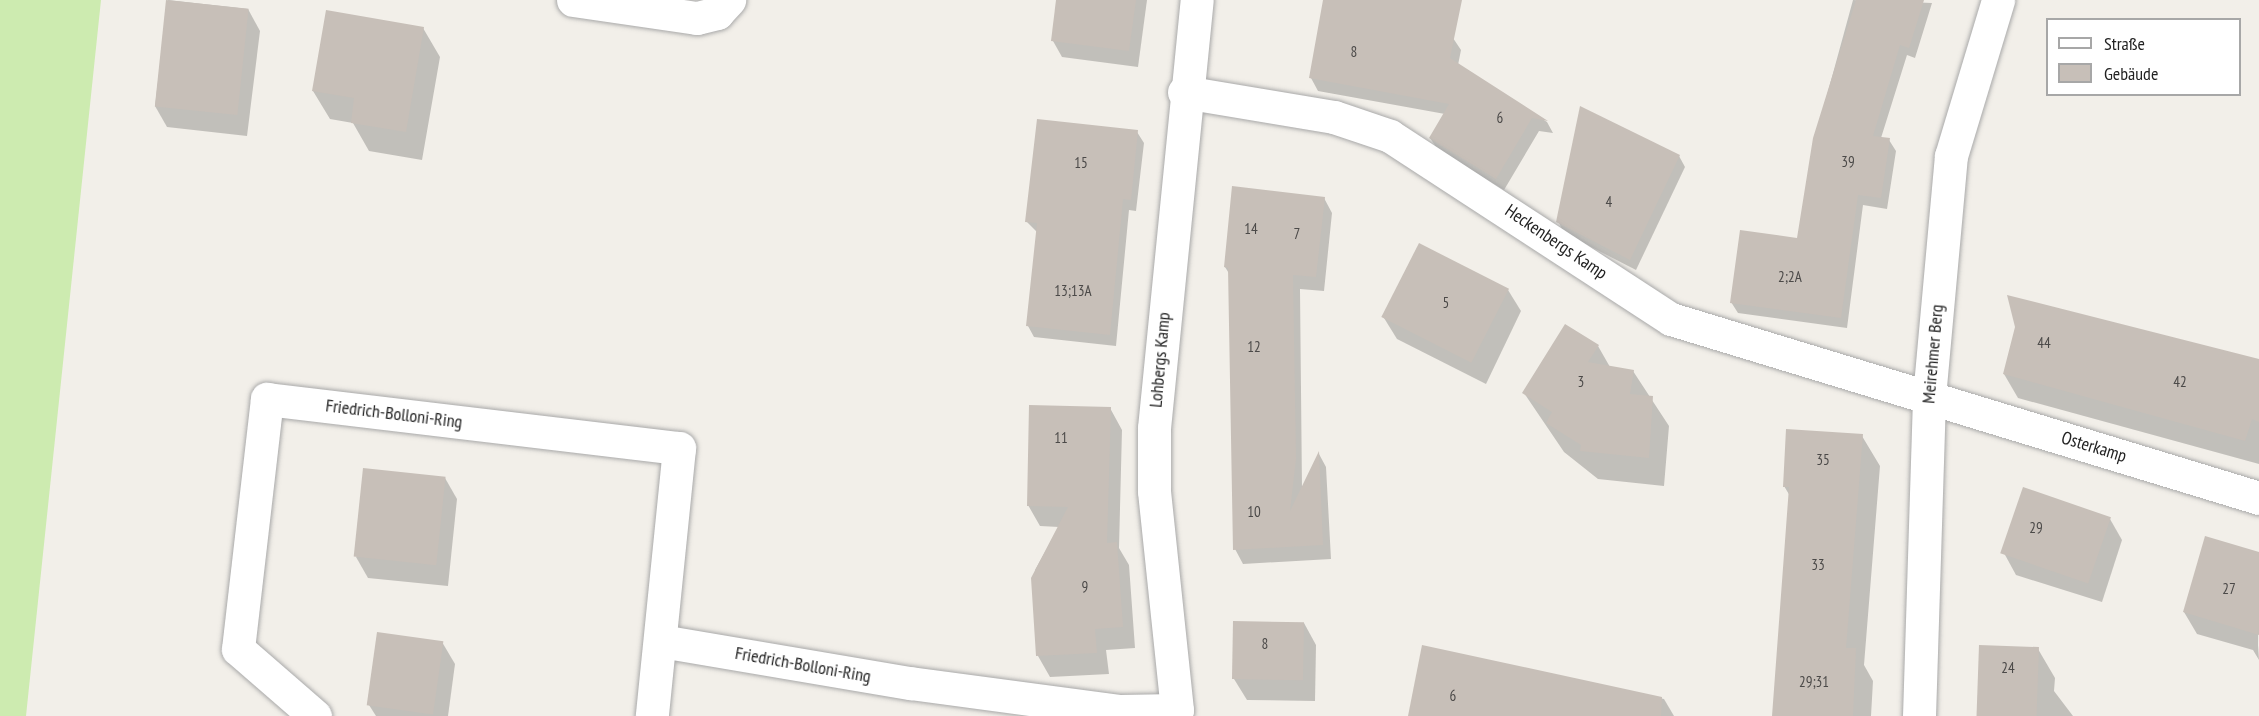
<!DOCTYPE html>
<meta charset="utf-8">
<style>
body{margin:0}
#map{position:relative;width:2259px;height:716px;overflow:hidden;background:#f2efe9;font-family:"PT Sans Narrow",sans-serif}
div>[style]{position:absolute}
.grass>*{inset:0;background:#cdebb0}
.shadow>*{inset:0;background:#0003}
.building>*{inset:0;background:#c7bfb8;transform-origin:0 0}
.roads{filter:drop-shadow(0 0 2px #a9a9a9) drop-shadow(0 0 2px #a9a9a9)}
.street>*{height:33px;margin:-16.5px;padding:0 16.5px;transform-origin:16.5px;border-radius:16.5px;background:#fff}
span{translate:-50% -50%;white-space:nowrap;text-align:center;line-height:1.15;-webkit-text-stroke:4.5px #fff;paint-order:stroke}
.number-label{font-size:15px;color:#4b4948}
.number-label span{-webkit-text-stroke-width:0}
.street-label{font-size:18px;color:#222}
.legend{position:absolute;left:2046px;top:18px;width:195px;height:78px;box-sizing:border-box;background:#fff;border:2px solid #a7a7a7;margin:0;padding:8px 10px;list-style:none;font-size:18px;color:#222}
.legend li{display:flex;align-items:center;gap:12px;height:30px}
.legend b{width:30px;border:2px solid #a7a7a7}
</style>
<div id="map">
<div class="grass">
<i style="clip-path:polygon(0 0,101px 0,26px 716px,0 716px)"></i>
</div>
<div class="shadow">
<i style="clip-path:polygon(168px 0,248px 9px,260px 31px,247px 136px,167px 127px,155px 106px)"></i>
<i style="clip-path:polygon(1058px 0,1147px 0,1138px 67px,1062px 57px,1053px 41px)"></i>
<i style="clip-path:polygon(1853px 0,1932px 3px,1915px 58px,1907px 55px,1881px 138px,1889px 140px,1896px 151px,1887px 209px,1863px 205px,1847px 328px,1738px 313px,1731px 302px,1798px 239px,1815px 139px)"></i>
<i style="clip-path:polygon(423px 28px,440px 57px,422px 160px,369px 151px,353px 123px,330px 119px,313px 91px)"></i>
<i style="clip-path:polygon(1453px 38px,1461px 50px,1458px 65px,1547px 122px,1553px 133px,1539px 131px,1504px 190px,1438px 150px,1430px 138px,1445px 114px,1318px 91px,1311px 78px)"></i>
<i style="clip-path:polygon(1137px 132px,1144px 143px,1136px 211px,1129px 210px,1116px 346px,1034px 337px,1028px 326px,1038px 233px,1027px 222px)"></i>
<i style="clip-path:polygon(1679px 156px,1685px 167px,1636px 270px,1564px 233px,1558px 221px)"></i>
<i style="clip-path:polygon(1324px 198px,1332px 213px,1324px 291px,1300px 289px,1302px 489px,1319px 454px,1326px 467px,1331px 559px,1243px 564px,1235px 549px,1230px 275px,1225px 267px)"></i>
<i style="clip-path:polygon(1508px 290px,1521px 311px,1486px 384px,1397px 339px,1384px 318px)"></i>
<i style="clip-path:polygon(1598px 346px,1610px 367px,1633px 371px,1669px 426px,1664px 486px,1598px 479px,1564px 452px,1524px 393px)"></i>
<i style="clip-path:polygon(2259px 362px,2259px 464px,2018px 398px,2004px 374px)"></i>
<i style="clip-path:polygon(1110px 408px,1122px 430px,1119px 548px,1129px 565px,1135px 648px,1106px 650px,1109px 674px,1050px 677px,1038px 656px,1035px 570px,1059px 527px,1040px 526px,1028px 505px)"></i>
<i style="clip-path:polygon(1862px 436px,1880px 466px,1864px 665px,1873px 681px,1871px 716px,1776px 716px,1790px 496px,1784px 486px)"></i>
<i style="clip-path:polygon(445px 478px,457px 499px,448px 586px,368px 578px,356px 557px)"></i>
<i style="clip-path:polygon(2110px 519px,2122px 540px,2102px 602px,2016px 575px,2004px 553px)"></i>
<i style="clip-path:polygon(2259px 553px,2258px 645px,2259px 660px,2253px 650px,2197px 634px,2184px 612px)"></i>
<i style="clip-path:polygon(1304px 623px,1316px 645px,1315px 701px,1247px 700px,1234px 679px)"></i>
<i style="clip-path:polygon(442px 642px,455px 664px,448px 716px,376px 716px,369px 705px)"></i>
<i style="clip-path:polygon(1423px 647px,1664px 699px,1674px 716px,1410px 716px)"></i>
<i style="clip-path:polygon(2038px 649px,2055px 678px,2054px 691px,2073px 716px,1978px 716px)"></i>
</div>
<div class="building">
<i style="left:166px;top:0;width:83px;height:107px;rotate:6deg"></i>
<i style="clip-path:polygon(1056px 0,1136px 0,1129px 51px,1051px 41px)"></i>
<i style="clip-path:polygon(1323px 0,1462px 0,1450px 58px,1548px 121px,1532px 118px,1496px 179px,1429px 138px,1449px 104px,1309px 78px)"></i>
<i style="clip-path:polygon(1856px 0,1924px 0,1909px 48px,1900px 45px,1873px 136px,1890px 138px,1881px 198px,1858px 195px,1841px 318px,1730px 303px,1740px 230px,1797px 238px,1813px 138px)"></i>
<i style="clip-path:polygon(326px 10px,424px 27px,406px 132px,351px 123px,354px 98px,312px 91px)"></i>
<i style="clip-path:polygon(1580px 106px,1680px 155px,1630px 260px,1556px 222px)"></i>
<i style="clip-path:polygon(1037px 119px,1138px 130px,1131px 200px,1123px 199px,1110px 335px,1026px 326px,1037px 223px,1025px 222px)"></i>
<i style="clip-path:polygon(1232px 186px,1325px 197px,1316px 277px,1293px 275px,1296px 459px,1290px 511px,1319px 451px,1323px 545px,1233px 550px,1228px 268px,1224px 267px)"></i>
<i style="left:1419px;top:243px;width:101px;height:83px;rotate:27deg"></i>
<i style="clip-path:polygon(2007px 295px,2259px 359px,2259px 422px,2252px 419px,2245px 441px,2003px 374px,2015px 327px)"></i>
<i style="clip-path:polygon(1565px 324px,1599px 345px,1588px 362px,1634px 370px,1630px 394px,1653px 396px,1649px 458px,1580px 451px,1581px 445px,1546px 423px,1552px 412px,1522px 393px)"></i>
<i style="clip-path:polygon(1029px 405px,1111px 407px,1107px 543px,1117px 542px,1123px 627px,1095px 629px,1097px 653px,1036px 656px,1031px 578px,1068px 507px,1027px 506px)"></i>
<i style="clip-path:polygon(1786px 429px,1863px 434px,1846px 648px,1856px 648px,1853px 716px,1772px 716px,1789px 487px,1783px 487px)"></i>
<i style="left:363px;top:468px;width:83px;height:89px;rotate:6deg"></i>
<i style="left:2023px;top:487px;width:93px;height:70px;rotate:19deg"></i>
<i style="clip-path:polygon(2205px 536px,2259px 552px,2259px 635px,2183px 612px)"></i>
<i style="left:1233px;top:621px;width:71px;height:58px;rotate:1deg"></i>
<i style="left:377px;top:632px;width:67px;height:74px;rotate:8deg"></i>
<i style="clip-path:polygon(1422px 645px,1662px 697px,1661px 716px,1408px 716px)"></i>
<i style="left:1979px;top:645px;width:60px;height:71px;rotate:2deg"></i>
</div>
<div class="roads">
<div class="street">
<i style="left:573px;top:0;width:125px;rotate:8.3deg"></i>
<i style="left:697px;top:18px;width:21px;rotate:-14deg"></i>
<i style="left:717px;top:13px;width:18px;rotate:-47deg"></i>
<i style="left:1184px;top:92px;width:152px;rotate:9.5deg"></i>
<i style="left:1334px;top:117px;width:59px;rotate:18.7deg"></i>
<i style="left:1390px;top:136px;width:335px;rotate:33.1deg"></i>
<i style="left:1671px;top:319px;width:615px;rotate:16.93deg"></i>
<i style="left:661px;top:641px;width:253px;rotate:9.6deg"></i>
<i style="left:910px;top:683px;width:212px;rotate:7.6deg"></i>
<i style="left:1120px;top:711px;width:57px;rotate:-1deg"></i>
<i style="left:1177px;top:710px;width:220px;rotate:-96deg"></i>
<i style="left:1154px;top:491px;width:63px;rotate:-90deg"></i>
<i style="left:1154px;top:428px;width:430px;rotate:-84.3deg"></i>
<i style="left:315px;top:716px;width:102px;rotate:-139deg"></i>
<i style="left:238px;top:649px;width:252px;rotate:-83.4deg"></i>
<i style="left:267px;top:399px;width:415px;rotate:6.8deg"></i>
<i style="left:679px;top:448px;width:269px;rotate:95.8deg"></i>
<i style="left:1919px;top:716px;width:319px;rotate:-88.2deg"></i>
<i style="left:1929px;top:397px;width:242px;rotate:-84.8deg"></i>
<i style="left:1951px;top:156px;width:163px;rotate:-73.2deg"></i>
</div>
</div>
<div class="number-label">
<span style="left:1354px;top:52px">8</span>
<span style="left:1500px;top:118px">6</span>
<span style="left:1848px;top:162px">39</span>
<span style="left:1081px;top:163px">15</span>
<span style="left:1609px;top:202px">4</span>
<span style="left:1251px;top:229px">14</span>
<span style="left:1297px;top:234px">7</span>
<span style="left:1790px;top:277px">2;2A</span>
<span style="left:1073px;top:291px">13;13A</span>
<span style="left:1446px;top:303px">5</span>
<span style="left:2044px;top:343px">44</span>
<span style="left:1254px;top:347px">12</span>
<span style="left:1581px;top:382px">3</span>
<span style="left:2180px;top:382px">42</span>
<span style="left:1061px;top:438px">11</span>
<span style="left:1823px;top:460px">35</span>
<span style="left:1254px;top:512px">10</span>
<span style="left:2036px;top:528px">29</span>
<span style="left:1818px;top:565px">33</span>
<span style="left:1085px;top:587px">9</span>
<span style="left:2229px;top:589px">27</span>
<span style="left:1265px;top:644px">8</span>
<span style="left:2008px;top:668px">24</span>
<span style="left:1814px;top:682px">29;31</span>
<span style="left:1453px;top:696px">6</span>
</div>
<div class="street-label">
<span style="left:1556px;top:242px;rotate:34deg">Heckenbergs Kamp</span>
<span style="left:1933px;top:354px;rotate:-85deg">Meirehmer Berg</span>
<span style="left:1160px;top:360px;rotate:-85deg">Lohbergs Kamp</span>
<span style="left:394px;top:414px;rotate:7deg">Friedrich-Bolloni-Ring</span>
<span style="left:2094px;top:447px;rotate:17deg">Osterkamp</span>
<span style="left:803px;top:665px;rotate:10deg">Friedrich-Bolloni-Ring</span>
</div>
<ul class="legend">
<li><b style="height:8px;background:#fff"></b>Straße</li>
<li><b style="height:16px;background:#c7bfb8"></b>Gebäude</li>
</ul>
</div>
